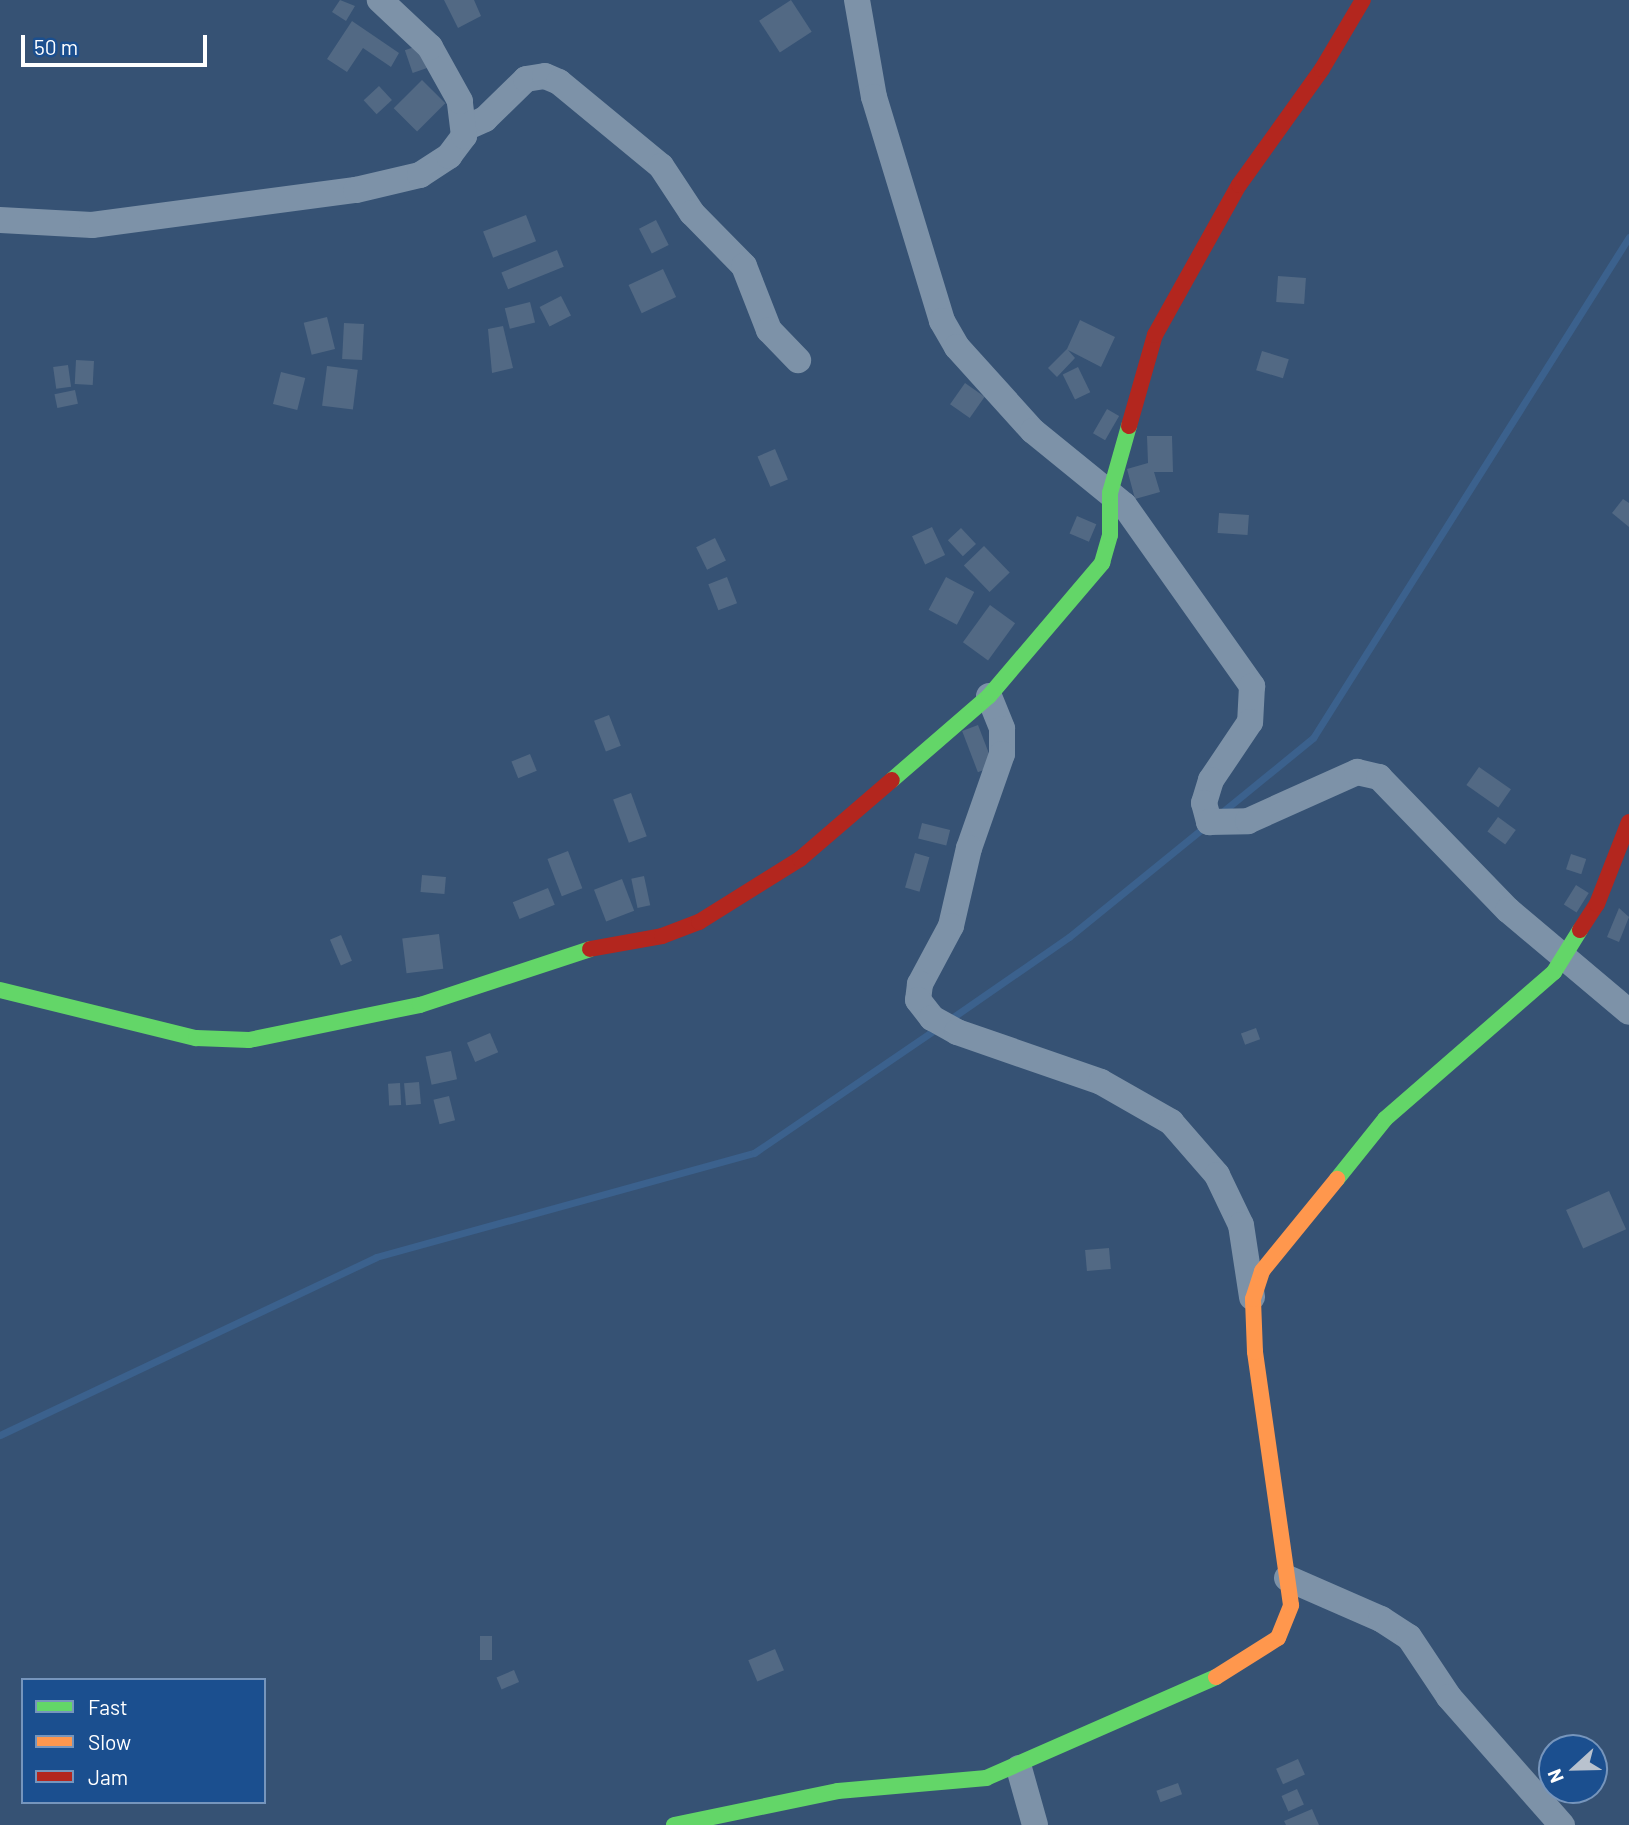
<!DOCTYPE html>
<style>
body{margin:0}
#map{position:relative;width:1629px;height:1825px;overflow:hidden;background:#365274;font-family:Barlow,sans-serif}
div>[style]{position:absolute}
.stream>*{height:7px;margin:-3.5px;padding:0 3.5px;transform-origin:3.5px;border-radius:3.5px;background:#3b618d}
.building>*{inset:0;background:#526984;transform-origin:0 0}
.street>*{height:26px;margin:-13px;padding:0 13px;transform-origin:13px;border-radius:13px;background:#7d92a8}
.fast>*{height:16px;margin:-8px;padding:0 8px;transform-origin:8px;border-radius:8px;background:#63d668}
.slow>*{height:16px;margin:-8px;padding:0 8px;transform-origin:8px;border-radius:8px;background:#ff974d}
.jam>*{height:16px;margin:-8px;padding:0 8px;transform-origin:8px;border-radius:8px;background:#b3261e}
span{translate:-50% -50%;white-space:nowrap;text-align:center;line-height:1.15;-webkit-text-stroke:5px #1b4f8f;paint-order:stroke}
.legend{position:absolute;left:21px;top:1678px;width:245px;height:126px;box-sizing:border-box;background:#1b4f8f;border:2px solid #7695bc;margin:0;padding:9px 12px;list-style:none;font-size:21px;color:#fff}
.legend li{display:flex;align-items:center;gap:14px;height:35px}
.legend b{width:35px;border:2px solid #7695bc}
.north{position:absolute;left:1538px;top:1734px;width:70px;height:70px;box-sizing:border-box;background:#1b4f8f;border:2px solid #7695bc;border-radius:50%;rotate:248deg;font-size:19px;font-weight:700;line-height:28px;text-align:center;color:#fff}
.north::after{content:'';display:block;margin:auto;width:24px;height:32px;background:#b9c2ce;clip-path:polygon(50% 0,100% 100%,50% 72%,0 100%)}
.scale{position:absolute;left:21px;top:35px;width:186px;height:32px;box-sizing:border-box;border:4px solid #fff;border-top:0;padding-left:9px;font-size:21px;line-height:24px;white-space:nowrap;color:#fff;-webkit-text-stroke:5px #1b4f8f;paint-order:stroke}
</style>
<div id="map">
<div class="stream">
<i style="left:1221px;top:813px;width:119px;rotate:-39.2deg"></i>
<i style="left:1313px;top:738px;width:592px;rotate:-57.76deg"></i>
<i style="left:949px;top:1020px;width:146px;rotate:-34.7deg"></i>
<i style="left:1069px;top:937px;width:178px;rotate:-39.1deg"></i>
<i style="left:0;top:1435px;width:416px;rotate:-25.3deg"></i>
<i style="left:376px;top:1257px;width:392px;rotate:-15.4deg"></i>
<i style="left:754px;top:1153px;width:224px;rotate:-34.3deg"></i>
</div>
<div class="building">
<i style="clip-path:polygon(340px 0,355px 6px,346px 21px,332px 12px)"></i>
<i style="clip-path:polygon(444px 0,474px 0,481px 16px,458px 28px)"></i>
<i style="left:791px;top:0;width:38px;height:38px;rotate:57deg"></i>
<i style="clip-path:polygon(352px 21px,399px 53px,391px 67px,363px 48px,347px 72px,327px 59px)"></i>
<i style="left:420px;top:45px;width:24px;height:16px;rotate:71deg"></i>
<i style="left:422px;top:80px;width:33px;height:40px;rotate:45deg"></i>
<i style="left:379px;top:86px;width:19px;height:21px;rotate:47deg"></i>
<i style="left:526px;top:215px;width:28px;height:46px;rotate:69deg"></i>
<i style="left:656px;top:220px;width:28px;height:19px;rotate:63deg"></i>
<i style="left:557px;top:250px;width:18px;height:60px;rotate:68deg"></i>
<i style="left:663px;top:269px;width:31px;height:38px;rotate:65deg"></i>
<i style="left:1278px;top:276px;width:28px;height:26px;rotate:4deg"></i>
<i style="left:561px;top:296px;width:22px;height:24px;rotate:63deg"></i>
<i style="left:530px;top:302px;width:21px;height:26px;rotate:76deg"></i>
<i style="left:327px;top:317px;width:33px;height:24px;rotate:76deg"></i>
<i style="clip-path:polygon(1080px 320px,1115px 337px,1101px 367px,1068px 350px,1075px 358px,1057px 377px,1048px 368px,1067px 349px)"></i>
<i style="left:344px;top:323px;width:20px;height:36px;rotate:3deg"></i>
<i style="clip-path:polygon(503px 326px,513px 368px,492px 373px,488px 329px)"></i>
<i style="left:1262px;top:351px;width:28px;height:20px;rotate:17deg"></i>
<i style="left:76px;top:360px;width:18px;height:24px;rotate:3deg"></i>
<i style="left:68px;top:365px;width:22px;height:15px;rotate:82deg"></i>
<i style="left:327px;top:366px;width:31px;height:40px;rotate:7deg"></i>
<i style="left:1078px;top:367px;width:28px;height:17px;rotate:64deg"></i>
<i style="left:281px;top:372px;width:25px;height:33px;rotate:14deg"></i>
<i style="left:965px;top:383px;width:24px;height:26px;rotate:35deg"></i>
<i style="left:75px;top:390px;width:14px;height:21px;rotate:78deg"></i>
<i style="left:1107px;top:409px;width:14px;height:28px;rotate:30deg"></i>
<i style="clip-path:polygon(1147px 436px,1172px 436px,1173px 472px,1154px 472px,1160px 492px,1135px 499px,1127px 469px,1148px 463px)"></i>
<i style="left:775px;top:449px;width:33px;height:19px;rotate:67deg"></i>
<i style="clip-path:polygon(1623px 499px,1629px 503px,1629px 527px,1612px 513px)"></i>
<i style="left:1219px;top:513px;width:30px;height:20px;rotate:4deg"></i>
<i style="left:1077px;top:516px;width:21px;height:19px;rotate:23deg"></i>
<i style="left:932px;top:527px;width:31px;height:22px;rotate:65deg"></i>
<i style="left:961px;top:528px;width:22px;height:18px;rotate:47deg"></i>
<i style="left:715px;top:538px;width:25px;height:21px;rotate:64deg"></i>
<i style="left:984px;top:546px;width:37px;height:28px;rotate:46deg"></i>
<i style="left:727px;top:577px;width:28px;height:20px;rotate:69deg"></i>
<i style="left:946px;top:577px;width:32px;height:37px;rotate:28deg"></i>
<i style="left:990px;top:605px;width:31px;height:46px;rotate:36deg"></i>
<i style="left:609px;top:715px;width:33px;height:16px;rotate:69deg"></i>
<i style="left:978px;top:725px;width:44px;height:17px;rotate:69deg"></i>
<i style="left:530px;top:754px;width:18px;height:20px;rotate:68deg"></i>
<i style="left:1479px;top:767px;width:39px;height:22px;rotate:35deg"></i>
<i style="left:631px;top:793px;width:46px;height:19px;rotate:70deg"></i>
<i style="left:1498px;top:817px;width:22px;height:18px;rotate:36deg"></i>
<i style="left:922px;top:823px;width:29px;height:16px;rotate:14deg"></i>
<i style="left:568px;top:851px;width:40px;height:22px;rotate:69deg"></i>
<i style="left:915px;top:853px;width:15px;height:36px;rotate:16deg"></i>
<i style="left:1571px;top:854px;width:16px;height:16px;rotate:18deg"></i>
<i style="left:422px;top:875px;width:24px;height:17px;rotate:5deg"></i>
<i style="left:644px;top:876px;width:30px;height:13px;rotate:78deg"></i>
<i style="left:622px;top:879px;width:34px;height:30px;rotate:69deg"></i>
<i style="left:1576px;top:885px;width:15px;height:23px;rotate:32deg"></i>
<i style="left:548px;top:888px;width:18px;height:38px;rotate:68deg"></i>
<i style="clip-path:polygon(1619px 908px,1629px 917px,1619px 942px,1607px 937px)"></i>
<i style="left:439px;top:934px;width:35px;height:37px;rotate:83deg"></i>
<i style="left:341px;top:935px;width:28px;height:12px;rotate:67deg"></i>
<i style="left:1256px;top:1028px;width:12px;height:16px;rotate:70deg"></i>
<i style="left:490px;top:1033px;width:21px;height:25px;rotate:67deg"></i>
<i style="left:451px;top:1051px;width:29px;height:26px;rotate:78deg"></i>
<i style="left:419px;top:1082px;width:22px;height:15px;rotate:85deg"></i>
<i style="left:400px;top:1083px;width:22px;height:12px;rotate:87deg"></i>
<i style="left:449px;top:1096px;width:25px;height:16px;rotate:76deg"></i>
<i style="left:1609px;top:1191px;width:42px;height:47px;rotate:66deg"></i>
<i style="left:1109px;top:1248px;width:21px;height:24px;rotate:85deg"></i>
<i style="left:480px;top:1636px;width:12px;height:24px"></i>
<i style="left:775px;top:1649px;width:23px;height:29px;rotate:67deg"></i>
<i style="left:514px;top:1670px;width:13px;height:19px;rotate:67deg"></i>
<i style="left:1298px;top:1759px;width:17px;height:24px;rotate:66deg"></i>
<i style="left:1178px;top:1783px;width:12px;height:23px;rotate:70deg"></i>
<i style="left:1297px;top:1789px;width:17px;height:17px;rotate:66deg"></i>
<i style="clip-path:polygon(1312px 1809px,1319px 1825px,1286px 1825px,1284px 1821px)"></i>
</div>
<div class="street">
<i style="left:857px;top:0;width:98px;rotate:80.1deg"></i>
<i style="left:874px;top:97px;width:234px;rotate:73.1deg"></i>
<i style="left:942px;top:321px;width:30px;rotate:60deg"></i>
<i style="left:957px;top:347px;width:113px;rotate:47.9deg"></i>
<i style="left:1033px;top:431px;width:117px;rotate:39.1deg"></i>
<i style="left:1124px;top:505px;width:222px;rotate:54.7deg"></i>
<i style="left:1252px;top:686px;width:36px;rotate:93deg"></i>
<i style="left:1250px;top:722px;width:70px;rotate:123.9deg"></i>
<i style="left:1211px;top:780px;width:24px;rotate:107deg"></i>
<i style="left:1204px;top:803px;width:20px;rotate:75deg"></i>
<i style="left:1209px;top:822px;width:39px;rotate:-1deg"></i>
<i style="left:1248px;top:821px;width:120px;rotate:-24.2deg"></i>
<i style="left:1357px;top:772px;width:23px;rotate:13deg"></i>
<i style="left:1379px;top:777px;width:185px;rotate:45.9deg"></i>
<i style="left:1508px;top:910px;width:158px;rotate:40.1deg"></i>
<i style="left:465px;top:128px;width:22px;rotate:-24deg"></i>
<i style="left:485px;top:119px;width:57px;rotate:-44.3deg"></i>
<i style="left:526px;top:79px;width:19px;rotate:-9deg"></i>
<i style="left:545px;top:76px;width:15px;rotate:23deg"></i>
<i style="left:559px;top:82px;width:132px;rotate:39.5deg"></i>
<i style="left:661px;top:166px;width:56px;rotate:56.6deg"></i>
<i style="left:692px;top:213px;width:74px;rotate:45.5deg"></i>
<i style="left:744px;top:266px;width:69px;rotate:68.7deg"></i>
<i style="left:769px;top:330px;width:42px;rotate:46deg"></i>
<i style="left:0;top:220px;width:92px;rotate:3.1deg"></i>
<i style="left:92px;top:225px;width:266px;rotate:-7.6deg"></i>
<i style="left:356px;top:190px;width:66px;rotate:-13.2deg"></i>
<i style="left:420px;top:175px;width:35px;rotate:-33deg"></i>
<i style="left:449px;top:156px;width:25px;rotate:-53deg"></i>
<i style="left:464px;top:136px;width:35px;rotate:-97deg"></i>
<i style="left:460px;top:101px;width:62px;rotate:-119.1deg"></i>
<i style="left:430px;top:47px;width:69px;rotate:-136.8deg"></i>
<i style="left:989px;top:696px;width:35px;rotate:68deg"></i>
<i style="left:1002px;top:729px;width:25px;rotate:90deg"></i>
<i style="left:1002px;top:754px;width:100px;rotate:109.3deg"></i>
<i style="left:969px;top:848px;width:80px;rotate:103deg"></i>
<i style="left:951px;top:926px;width:66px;rotate:118.1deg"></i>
<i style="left:920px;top:984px;width:16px;rotate:97deg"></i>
<i style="left:918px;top:1000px;width:23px;rotate:52deg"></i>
<i style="left:932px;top:1018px;width:29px;rotate:29deg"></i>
<i style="left:957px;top:1032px;width:152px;rotate:19.1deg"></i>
<i style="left:1101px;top:1082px;width:81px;rotate:29.7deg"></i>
<i style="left:1171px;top:1122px;width:70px;rotate:49deg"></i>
<i style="left:1217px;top:1175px;width:55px;rotate:64.4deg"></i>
<i style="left:1241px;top:1225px;width:73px;rotate:81.3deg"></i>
<i style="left:1287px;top:1578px;width:103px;rotate:23.6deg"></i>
<i style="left:1381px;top:1619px;width:33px;rotate:33deg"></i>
<i style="left:1409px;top:1637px;width:72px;rotate:56.3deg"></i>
<i style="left:1449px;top:1697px;width:171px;rotate:48.6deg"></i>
<i style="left:1019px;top:1768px;width:59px;rotate:74.3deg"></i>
</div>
<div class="fast">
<i style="left:892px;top:780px;width:128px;rotate:-40.9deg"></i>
<i style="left:989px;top:696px;width:175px;rotate:-49.6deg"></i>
<i style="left:1102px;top:563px;width:29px;rotate:-74deg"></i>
<i style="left:1110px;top:535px;width:42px;rotate:-90deg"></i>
<i style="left:1110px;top:493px;width:70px;rotate:-74.2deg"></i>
<i style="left:0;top:990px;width:202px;rotate:13.8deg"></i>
<i style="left:196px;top:1038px;width:53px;rotate:2.2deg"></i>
<i style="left:249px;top:1040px;width:175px;rotate:-11.6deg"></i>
<i style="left:420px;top:1005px;width:179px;rotate:-18.2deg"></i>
<i style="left:1337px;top:1179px;width:77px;rotate:-51.3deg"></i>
<i style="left:1385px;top:1119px;width:224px;rotate:-41deg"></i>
<i style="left:1554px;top:972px;width:49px;rotate:-58.2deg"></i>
<i style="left:674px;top:1825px;width:167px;rotate:-11.7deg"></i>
<i style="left:838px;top:1791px;width:149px;rotate:-5deg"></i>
<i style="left:986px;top:1778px;width:251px;rotate:-23.7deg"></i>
</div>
<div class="slow">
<i style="left:1216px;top:1677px;width:73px;rotate:-32.2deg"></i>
<i style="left:1278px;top:1638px;width:35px;rotate:-68deg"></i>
<i style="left:1291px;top:1605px;width:256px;rotate:-98.1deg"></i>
<i style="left:1255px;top:1352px;width:53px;rotate:-92.2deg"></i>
<i style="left:1253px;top:1299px;width:29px;rotate:-72deg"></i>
<i style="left:1262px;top:1271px;width:119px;rotate:-50.8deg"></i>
</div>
<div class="jam">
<i style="left:1129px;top:426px;width:95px;rotate:-74.1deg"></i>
<i style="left:1155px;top:335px;width:172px;rotate:-60.8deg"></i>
<i style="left:1239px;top:185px;width:143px;rotate:-54.4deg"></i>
<i style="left:1322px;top:69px;width:80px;rotate:-59.3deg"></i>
<i style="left:1580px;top:930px;width:31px;rotate:-57deg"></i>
<i style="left:1597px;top:904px;width:88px;rotate:-68.7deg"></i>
<i style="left:590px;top:949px;width:73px;rotate:-10.2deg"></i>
<i style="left:662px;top:936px;width:40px;rotate:-21deg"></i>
<i style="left:699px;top:922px;width:119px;rotate:-32deg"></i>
<i style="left:800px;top:859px;width:121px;rotate:-40.7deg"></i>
</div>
<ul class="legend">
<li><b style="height:9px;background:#63d668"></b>Fast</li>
<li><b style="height:9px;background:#ff974d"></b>Slow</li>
<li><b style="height:9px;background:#b3261e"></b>Jam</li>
</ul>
<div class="north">N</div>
<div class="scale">50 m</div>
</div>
